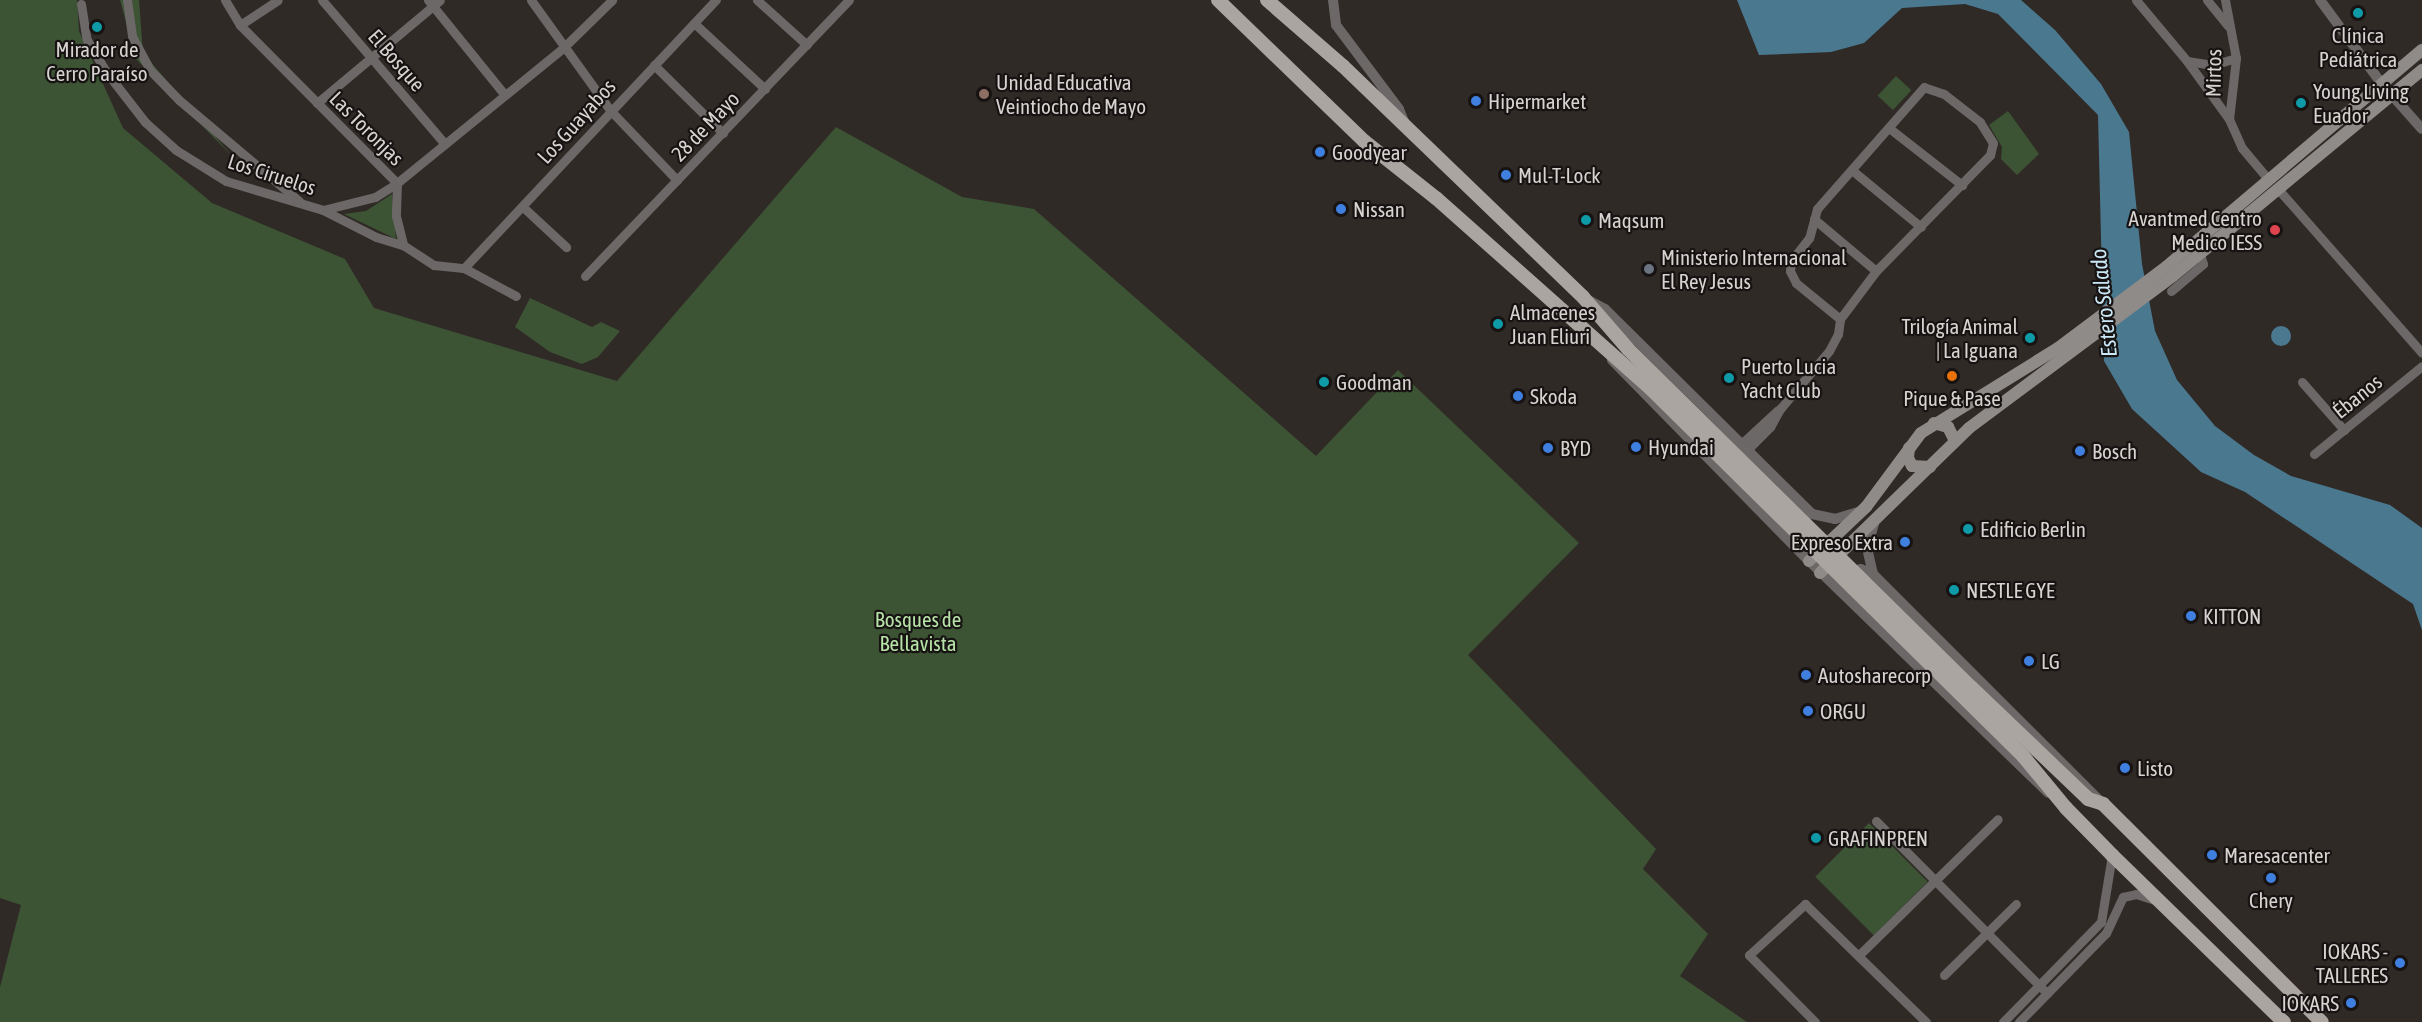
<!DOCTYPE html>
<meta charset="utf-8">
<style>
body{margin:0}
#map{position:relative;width:2422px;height:1022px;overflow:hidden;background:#302a27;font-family:"Asap Condensed",sans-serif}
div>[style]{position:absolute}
.green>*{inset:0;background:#3c5334;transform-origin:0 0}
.water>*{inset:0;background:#4a788f}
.round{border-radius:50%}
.minor>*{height:9px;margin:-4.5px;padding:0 4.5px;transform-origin:4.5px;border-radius:4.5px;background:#6b6867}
.tertiary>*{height:10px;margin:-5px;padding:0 5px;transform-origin:5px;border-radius:5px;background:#6b6867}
.secondary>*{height:12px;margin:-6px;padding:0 6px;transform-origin:6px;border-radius:6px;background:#8f8b88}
.primary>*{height:14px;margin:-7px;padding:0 7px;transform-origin:7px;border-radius:7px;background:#aaa5a1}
.dots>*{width:16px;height:16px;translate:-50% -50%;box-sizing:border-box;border:3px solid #161312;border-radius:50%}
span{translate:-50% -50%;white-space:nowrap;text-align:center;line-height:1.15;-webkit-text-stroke:4.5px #161312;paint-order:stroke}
.poi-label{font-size:21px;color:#d7d3d1}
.left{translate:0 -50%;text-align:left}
.right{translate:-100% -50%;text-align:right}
.street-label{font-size:21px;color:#d7d3d1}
.park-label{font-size:21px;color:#b7e3a8}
.water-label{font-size:22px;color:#cae7f6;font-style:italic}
</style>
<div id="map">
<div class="green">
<i style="clip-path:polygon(0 0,77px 0,79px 31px,123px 128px,212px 203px,345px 259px,374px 308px,617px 381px,836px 127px,962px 197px,1034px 209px,1316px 456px,1398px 370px,1579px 543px,1468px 655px,1656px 849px,1643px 869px,1708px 934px,1680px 976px,1747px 1022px,0 1022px,0 987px,21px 905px,0 898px)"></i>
<i style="clip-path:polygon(120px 0,139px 0,143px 53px,232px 156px,136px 59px)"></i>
<i style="left:1896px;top:76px;width:21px;height:27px;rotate:43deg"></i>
<i style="clip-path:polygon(2008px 111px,2039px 154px,2017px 175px,2001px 159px,2002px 147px,1989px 125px)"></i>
<i style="clip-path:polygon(392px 194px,396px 239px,344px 214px,366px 211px)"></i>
<i style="clip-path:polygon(530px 298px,592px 327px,601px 322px,620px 331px,598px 357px,582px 364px,550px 352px,515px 327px)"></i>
<i style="left:1869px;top:823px;width:83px;height:76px;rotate:45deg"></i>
</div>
<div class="water">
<i style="clip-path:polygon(1737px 0,2021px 0,2055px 30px,2101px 84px,2129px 132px,2142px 264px,2155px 331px,2177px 380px,2215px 426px,2254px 455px,2291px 476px,2390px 505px,2422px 528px,2422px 630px,2413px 604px,2245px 492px,2201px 472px,2132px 409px,2104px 361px,2098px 115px,1998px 14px,1965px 4px,1902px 8px,1864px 43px,1831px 52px,1759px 55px)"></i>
<i class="round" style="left:2271px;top:326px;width:20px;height:20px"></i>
</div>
<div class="minor">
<i style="left:127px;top:0;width:36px;rotate:82deg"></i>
<i style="left:132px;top:36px;width:38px;rotate:62deg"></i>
<i style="left:150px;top:70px;width:42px;rotate:46deg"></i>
<i style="left:179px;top:100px;width:157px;rotate:40.1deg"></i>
<i style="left:225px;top:0;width:29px;rotate:59deg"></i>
<i style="left:240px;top:25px;width:223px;rotate:45.2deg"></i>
<i style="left:397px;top:183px;width:33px;rotate:92deg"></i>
<i style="left:396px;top:216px;width:30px;rotate:76deg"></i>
<i style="left:403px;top:245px;width:37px;rotate:33deg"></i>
<i style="left:434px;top:265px;width:30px;rotate:6deg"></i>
<i style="left:322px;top:0;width:189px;rotate:49.5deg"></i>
<i style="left:428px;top:0;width:122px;rotate:51deg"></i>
<i style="left:531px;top:0;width:135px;rotate:54.3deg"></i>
<i style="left:610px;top:110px;width:97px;rotate:46.3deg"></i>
<i style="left:757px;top:0;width:67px;rotate:42deg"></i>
<i style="left:2136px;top:0;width:80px;rotate:50.1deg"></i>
<i style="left:2187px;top:61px;width:72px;rotate:54.1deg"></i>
<i style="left:2229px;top:119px;width:32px;rotate:66deg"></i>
<i style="left:2242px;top:148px;width:40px;rotate:50deg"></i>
<i style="left:2207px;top:0;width:33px;rotate:51deg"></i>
<i style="left:2225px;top:0;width:59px;rotate:79.3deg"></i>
<i style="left:2236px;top:58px;width:61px;rotate:96.5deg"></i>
<i style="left:81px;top:4px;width:36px;rotate:81deg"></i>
<i style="left:87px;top:40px;width:39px;rotate:59deg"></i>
<i style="left:107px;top:73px;width:62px;rotate:52.2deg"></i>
<i style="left:145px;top:122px;width:42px;rotate:42.1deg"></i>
<i style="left:176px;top:150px;width:59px;rotate:31.8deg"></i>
<i style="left:226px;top:181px;width:101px;rotate:16.6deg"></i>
<i style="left:323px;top:210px;width:54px;rotate:-14deg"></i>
<i style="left:375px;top:197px;width:26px;rotate:-32deg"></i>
<i style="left:397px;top:183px;width:214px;rotate:-39.1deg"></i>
<i style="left:563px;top:48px;width:69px;rotate:-44.4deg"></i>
<i style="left:694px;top:23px;width:97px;rotate:42.9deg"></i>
<i style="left:240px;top:25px;width:45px;rotate:-33.3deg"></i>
<i style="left:2187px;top:61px;width:26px;rotate:9deg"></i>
<i style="left:2213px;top:65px;width:24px;rotate:-17deg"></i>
<i style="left:654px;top:65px;width:97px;rotate:44.6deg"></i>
<i style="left:317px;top:103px;width:160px;rotate:-39.9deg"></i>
<i style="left:1889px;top:128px;width:93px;rotate:38deg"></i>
<i style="left:1853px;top:171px;width:88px;rotate:39.5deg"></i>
<i style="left:2278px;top:189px;width:218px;rotate:48.7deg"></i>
<i style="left:523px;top:207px;width:59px;rotate:42.9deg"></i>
<i style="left:323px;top:210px;width:59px;rotate:27deg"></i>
<i style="left:376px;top:237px;width:28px;rotate:17deg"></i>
<i style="left:1814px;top:219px;width:81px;rotate:40deg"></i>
<i style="left:464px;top:268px;width:368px;rotate:-46.8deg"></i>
<i style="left:464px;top:268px;width:59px;rotate:28.3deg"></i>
<i style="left:585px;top:276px;width:382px;rotate:-46.3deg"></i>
<i style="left:2171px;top:291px;width:42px;rotate:-40.2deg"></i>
<i style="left:2203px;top:264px;width:10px;rotate:-107deg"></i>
<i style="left:2302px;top:382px;width:64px;rotate:48.8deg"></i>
<i style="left:1741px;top:444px;width:50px;rotate:-42.6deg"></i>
<i style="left:1747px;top:450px;width:33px;rotate:-45deg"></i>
<i style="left:1770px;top:427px;width:21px;rotate:-61deg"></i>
<i style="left:1780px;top:409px;width:76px;rotate:-49.8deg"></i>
<i style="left:1829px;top:351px;width:19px;rotate:-62deg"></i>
<i style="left:1838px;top:334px;width:15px;rotate:-82deg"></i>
<i style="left:1840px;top:319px;width:60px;rotate:-53.1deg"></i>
<i style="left:1876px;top:271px;width:163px;rotate:-45.5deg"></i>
<i style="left:1990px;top:155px;width:12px;rotate:-76deg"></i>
<i style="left:1993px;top:143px;width:25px;rotate:-122deg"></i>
<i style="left:1980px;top:122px;width:46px;rotate:-142.1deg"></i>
<i style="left:1944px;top:94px;width:21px;rotate:-161deg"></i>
<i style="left:1924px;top:87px;width:162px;rotate:131.3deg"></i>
<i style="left:1817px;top:209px;width:30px;rotate:105deg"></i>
<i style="left:1809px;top:238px;width:29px;rotate:128deg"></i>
<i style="left:1791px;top:261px;width:10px;rotate:96deg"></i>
<i style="left:1790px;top:271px;width:13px;rotate:63deg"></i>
<i style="left:1796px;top:283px;width:57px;rotate:39.3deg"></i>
<i style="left:2314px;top:454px;width:139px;rotate:-39.2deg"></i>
<i style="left:1876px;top:821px;width:243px;rotate:45.2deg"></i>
<i style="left:1859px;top:955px;width:194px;rotate:-44.4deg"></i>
<i style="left:1944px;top:975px;width:101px;rotate:-44.6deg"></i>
<i style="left:1815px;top:1022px;width:94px;rotate:-134.6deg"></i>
<i style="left:1749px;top:955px;width:76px;rotate:-42.3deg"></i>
<i style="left:1805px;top:904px;width:169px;rotate:44.3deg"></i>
<i style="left:2003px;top:1022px;width:140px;rotate:-45.6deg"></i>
<i style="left:2101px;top:922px;width:68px;rotate:-80.7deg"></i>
<i style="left:2019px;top:1022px;width:124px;rotate:-45.7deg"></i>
<i style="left:2106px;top:933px;width:40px;rotate:-65deg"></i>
<i style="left:2123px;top:897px;width:13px;rotate:-13deg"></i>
<i style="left:2136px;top:894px;width:22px;rotate:18deg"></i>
</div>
<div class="tertiary">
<i style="left:1333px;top:0;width:25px;rotate:83deg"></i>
<i style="left:1336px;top:25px;width:105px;rotate:53.1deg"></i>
<i style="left:1399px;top:109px;width:16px;rotate:68deg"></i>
<i style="left:2320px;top:0;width:104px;rotate:53.6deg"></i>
<i style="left:2382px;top:84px;width:60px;rotate:48.4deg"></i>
<i style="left:1588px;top:300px;width:19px;rotate:28deg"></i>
<i style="left:1605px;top:309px;width:291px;rotate:44.7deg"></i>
<i style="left:1812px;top:514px;width:24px;rotate:12deg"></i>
<i style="left:1835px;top:519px;width:24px;rotate:-17deg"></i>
<i style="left:1612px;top:360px;width:281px;rotate:45.6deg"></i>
<i style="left:1809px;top:561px;width:333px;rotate:44.1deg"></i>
<i style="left:1849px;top:572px;width:12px;rotate:-14deg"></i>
<i style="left:1861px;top:569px;width:13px;rotate:23deg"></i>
<i style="left:1873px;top:574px;width:325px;rotate:45deg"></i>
<i style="left:1873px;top:574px;width:27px;rotate:-103deg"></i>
<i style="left:1867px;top:548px;width:26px;rotate:-74deg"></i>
</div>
<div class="secondary">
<i style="left:1934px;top:423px;width:15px;rotate:16deg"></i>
<i style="left:1948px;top:427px;width:16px;rotate:63deg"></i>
<i style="left:1909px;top:448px;width:10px;rotate:96deg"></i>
<i style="left:1908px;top:458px;width:9px;rotate:63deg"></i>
<i style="left:1912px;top:466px;width:18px;rotate:3deg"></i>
<i style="left:1809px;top:561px;width:79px;rotate:-43.5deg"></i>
<i style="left:1866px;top:507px;width:92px;rotate:-53.4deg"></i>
<i style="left:1921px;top:433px;width:161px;rotate:-31.8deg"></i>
<i style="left:2058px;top:348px;width:135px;rotate:-36.9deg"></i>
<i style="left:2166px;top:267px;width:336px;rotate:-40.3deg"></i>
<i style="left:1820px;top:573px;width:208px;rotate:-44.2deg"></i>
<i style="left:1969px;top:428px;width:254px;rotate:-36.7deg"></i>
<i style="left:2173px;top:276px;width:323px;rotate:-39.6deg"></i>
</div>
<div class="primary">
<i style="left:1218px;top:0;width:203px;rotate:44deg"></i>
<i style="left:1364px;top:141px;width:92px;rotate:38.4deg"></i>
<i style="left:1436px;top:198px;width:288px;rotate:41.6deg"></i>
<i style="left:1651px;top:389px;width:523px;rotate:44.61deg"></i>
<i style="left:2023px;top:756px;width:67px;rotate:50.4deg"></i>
<i style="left:2066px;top:808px;width:66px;rotate:45.6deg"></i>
<i style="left:2112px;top:855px;width:240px;rotate:44.2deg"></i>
<i style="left:1267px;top:0;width:101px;rotate:41deg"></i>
<i style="left:1343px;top:66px;width:333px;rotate:43.9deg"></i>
<i style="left:1583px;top:297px;width:69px;rotate:49.1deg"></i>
<i style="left:1628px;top:349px;width:482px;rotate:44.6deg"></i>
<i style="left:1971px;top:687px;width:162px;rotate:43.7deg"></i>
<i style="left:2088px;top:799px;width:16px;rotate:18deg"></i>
<i style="left:2103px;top:804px;width:309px;rotate:44.9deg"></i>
</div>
<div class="dots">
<i style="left:2358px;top:13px;background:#0f9aa8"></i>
<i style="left:97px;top:27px;background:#0f9aa8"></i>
<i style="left:984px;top:94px;background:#8d6e63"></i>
<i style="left:1476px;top:101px;background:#3f7fe0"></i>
<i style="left:2301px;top:103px;background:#0f9aa8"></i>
<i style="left:1320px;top:152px;background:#3f7fe0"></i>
<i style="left:1506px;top:175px;background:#3f7fe0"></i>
<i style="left:1341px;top:209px;background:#3f7fe0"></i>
<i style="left:1586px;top:220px;background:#0f9aa8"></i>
<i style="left:2275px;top:230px;background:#e0444e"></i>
<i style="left:1649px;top:269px;background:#6b7280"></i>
<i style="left:1498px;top:324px;background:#0f9aa8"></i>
<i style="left:2030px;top:338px;background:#0f9aa8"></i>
<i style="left:1952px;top:376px;background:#e8710a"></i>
<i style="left:1729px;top:378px;background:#0f9aa8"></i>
<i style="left:1324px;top:382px;background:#0f9aa8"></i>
<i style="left:1518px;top:396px;background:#3f7fe0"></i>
<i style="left:1636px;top:447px;background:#3f7fe0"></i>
<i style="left:1548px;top:448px;background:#3f7fe0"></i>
<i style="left:2080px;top:451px;background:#3f7fe0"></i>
<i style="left:1968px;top:529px;background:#0f9aa8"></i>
<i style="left:1905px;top:542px;background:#3f7fe0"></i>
<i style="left:1954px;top:590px;background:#0f9aa8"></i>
<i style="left:2191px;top:616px;background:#3f7fe0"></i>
<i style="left:2029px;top:661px;background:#3f7fe0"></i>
<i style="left:1806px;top:675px;background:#3f7fe0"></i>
<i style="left:1808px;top:711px;background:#3f7fe0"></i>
<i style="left:2125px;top:768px;background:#3f7fe0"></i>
<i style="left:1816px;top:838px;background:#0f9aa8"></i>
<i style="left:2212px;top:855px;background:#3f7fe0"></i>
<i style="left:2271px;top:878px;background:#3f7fe0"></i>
<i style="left:2400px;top:963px;background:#3f7fe0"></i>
<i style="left:2351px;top:1003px;background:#3f7fe0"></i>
</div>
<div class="poi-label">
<span style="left:2358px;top:47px">Clínica<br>Pediátrica</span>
<span style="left:97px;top:61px">Mirador de<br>Cerro Paraíso</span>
<span class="left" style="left:996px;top:94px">Unidad Educativa<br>Veintiocho de Mayo</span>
<span class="left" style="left:2313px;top:103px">Young Living<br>Euador</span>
<span class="left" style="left:1488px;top:101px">Hipermarket</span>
<span class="left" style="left:1332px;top:152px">Goodyear</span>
<span class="left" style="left:1518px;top:175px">Mul-T-Lock</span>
<span class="left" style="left:1353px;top:209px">Nissan</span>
<span class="right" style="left:2262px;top:230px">Avantmed Centro<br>Medico IESS</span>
<span class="left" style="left:1598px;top:220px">Maqsum</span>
<span class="left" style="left:1661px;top:269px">Ministerio Internacional<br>El Rey Jesus</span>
<span class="left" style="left:1510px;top:324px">Almacenes<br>Juan Eliuri</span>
<span class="right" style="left:2018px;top:338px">Trilogía Animal<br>| La Iguana</span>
<span class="left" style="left:1741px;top:378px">Puerto Lucia<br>Yacht Club</span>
<span class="left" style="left:1336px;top:382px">Goodman</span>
<span class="left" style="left:1530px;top:396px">Skoda</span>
<span style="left:1952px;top:398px">Pique &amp; Pase</span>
<span class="left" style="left:1648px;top:447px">Hyundai</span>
<span class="left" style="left:1560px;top:448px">BYD</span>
<span class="left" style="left:2092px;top:451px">Bosch</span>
<span class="left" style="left:1980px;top:529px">Edificio Berlin</span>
<span class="right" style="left:1893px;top:542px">Expreso Extra</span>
<span class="left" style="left:1966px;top:590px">NESTLE GYE</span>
<span class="left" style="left:2203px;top:616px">KITTON</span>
<span class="left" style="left:2041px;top:661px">LG</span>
<span class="left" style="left:1818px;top:675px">Autosharecorp</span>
<span class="left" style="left:1820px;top:711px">ORGU</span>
<span class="left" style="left:2137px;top:768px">Listo</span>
<span class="left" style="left:1828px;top:838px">GRAFINPREN</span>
<span class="left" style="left:2224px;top:855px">Maresacenter</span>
<span style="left:2271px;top:900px">Chery</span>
<span class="right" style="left:2388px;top:963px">IOKARS -<br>TALLERES</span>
<span class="right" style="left:2339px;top:1003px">IOKARS</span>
</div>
<div class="street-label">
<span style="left:397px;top:60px;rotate:49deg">El Bosque</span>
<span style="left:2213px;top:73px;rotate:-89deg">Mirtos</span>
<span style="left:576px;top:121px;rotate:-48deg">Los Guayabos</span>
<span style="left:705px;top:126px;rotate:-46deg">28 de Mayo</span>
<span style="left:367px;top:128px;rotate:45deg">Las Toronjas</span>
<span style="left:272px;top:174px;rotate:18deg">Los Ciruelos</span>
<span style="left:2357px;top:396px;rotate:-39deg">Ébanos</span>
</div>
<div class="park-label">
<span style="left:918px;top:631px">Bosques de<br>Bellavista</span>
</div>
<div class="water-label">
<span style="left:2104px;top:303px;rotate:-96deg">Estero Salado</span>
</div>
</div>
